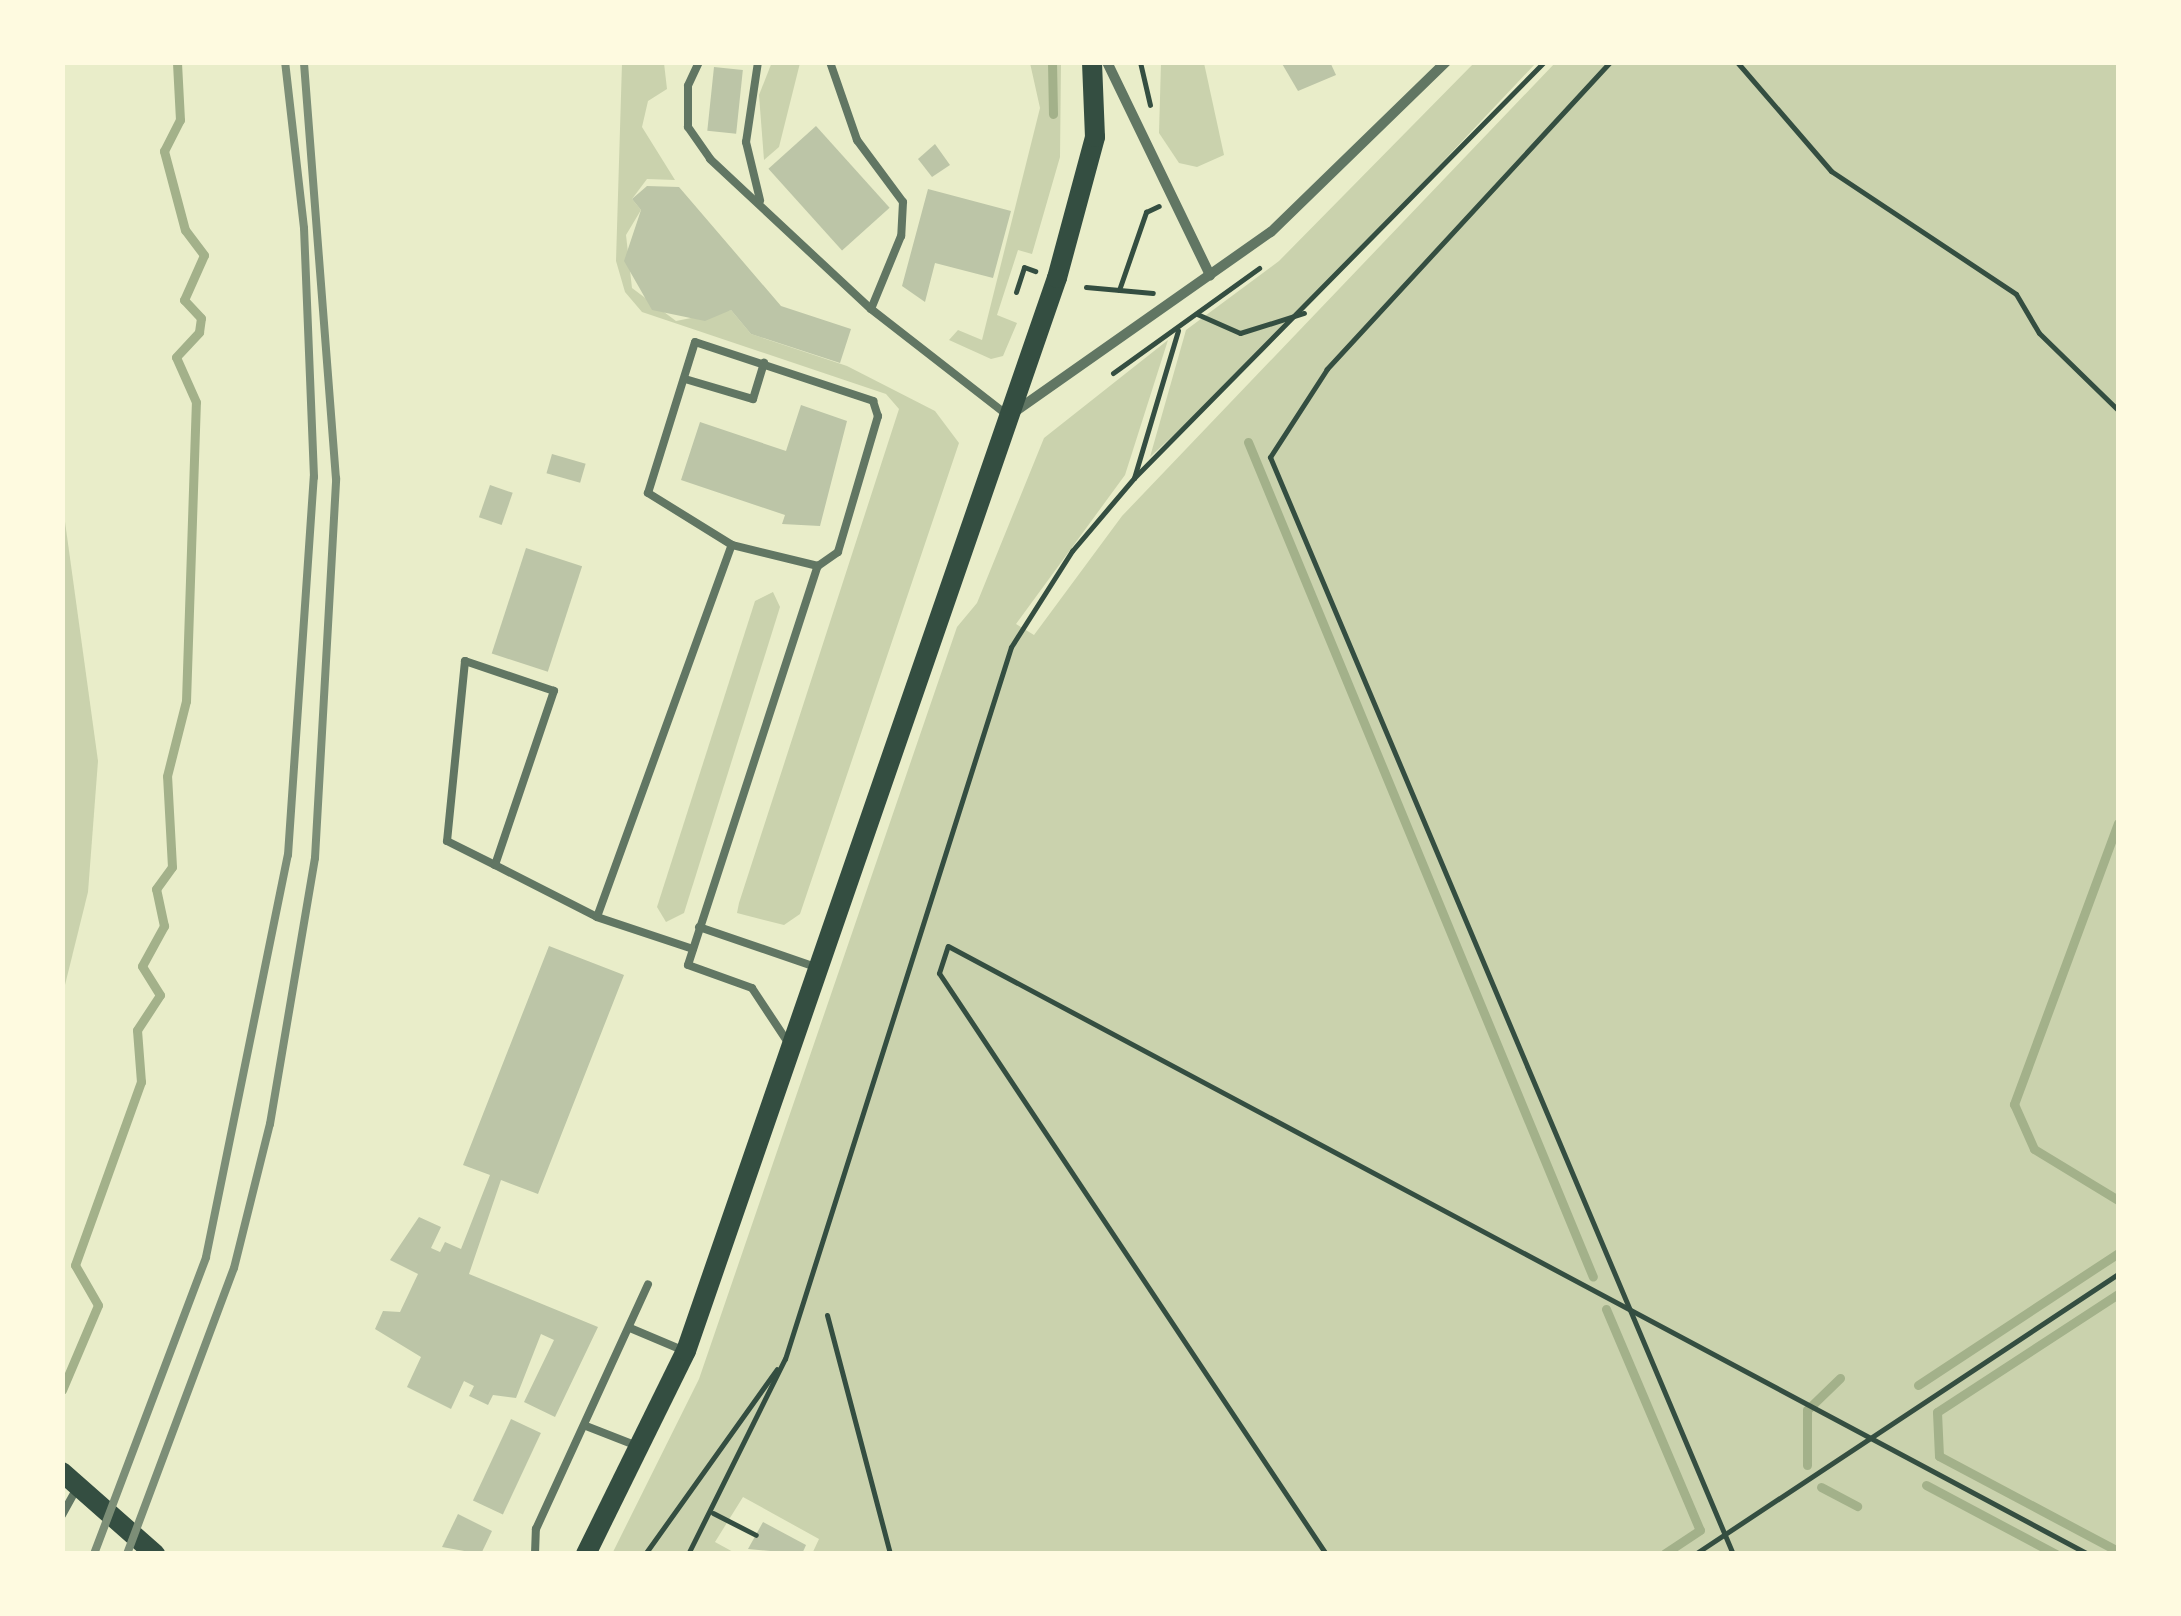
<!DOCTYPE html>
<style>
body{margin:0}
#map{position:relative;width:2181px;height:1616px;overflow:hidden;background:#e9edc9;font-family:Inter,sans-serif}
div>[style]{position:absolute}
.green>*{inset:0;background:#cad2ad}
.stream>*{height:9px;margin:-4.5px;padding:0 4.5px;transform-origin:4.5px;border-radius:4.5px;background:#a3b18a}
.building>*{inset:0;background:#bcc5a7;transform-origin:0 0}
.path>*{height:5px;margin:-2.5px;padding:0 2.5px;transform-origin:2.5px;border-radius:2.5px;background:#344e41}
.service>*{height:8px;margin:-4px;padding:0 4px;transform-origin:4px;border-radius:4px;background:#617663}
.minor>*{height:10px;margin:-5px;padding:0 5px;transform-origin:5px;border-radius:5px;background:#617663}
.secondary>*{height:20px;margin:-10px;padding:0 10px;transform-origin:10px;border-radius:10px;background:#344e41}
.rail>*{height:8px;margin:-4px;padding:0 4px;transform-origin:4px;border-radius:4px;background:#7c8e77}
span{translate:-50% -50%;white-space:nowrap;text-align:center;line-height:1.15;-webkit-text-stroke:8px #fefae0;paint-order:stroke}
.frame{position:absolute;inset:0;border:65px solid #fefae0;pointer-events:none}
</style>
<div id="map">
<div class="green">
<i style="clip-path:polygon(772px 62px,800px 63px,779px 147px,764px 160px,759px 95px)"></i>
<i style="clip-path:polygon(622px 63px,664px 63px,667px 89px,648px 101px,642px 127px,675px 180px,647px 179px,632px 199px,641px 210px,626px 235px,632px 288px,676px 321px,731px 310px,751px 334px,847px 366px,935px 411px,959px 443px,800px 914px,784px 925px,737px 913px,739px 903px,899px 409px,886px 394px,642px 312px,625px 292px,616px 261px)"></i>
<i style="clip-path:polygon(1030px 63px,1061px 63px,1060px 157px,1032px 254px,1018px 250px,997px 315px,1017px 323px,1003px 356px,991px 359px,949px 340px,958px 330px,982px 340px,1040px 108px)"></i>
<i style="clip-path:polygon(1161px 63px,1204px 63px,1224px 155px,1197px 167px,1179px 163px,1159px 133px)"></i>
<i style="clip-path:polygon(1474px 63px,1536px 63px,1263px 352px,1150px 457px,1186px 330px,1279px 261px)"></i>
<i style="clip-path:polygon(1555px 63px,2118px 63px,2118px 1553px,812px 1554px,819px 1539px,743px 1497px,715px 1542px,735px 1553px,612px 1554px,699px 1379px,957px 627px,977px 603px,1044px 438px,1168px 340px,1125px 475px,1016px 624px,1034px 635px,1122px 516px)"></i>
<i style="clip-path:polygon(62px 500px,98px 761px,88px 892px,63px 993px)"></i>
<i style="clip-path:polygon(773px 592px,780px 607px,684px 913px,666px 922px,657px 907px,755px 601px)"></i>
</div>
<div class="stream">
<i style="left:1052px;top:62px;width:52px;rotate:88.9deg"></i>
<i style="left:1248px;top:442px;width:903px;rotate:67.55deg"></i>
<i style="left:2118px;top:823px;width:300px;rotate:110.3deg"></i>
<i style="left:2014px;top:1104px;width:49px;rotate:66deg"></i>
<i style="left:2034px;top:1149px;width:98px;rotate:31.3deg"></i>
<i style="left:2118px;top:1294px;width:216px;rotate:146.9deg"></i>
<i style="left:1937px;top:1412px;width:44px;rotate:87.4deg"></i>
<i style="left:1939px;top:1456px;width:203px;rotate:28deg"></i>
<i style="left:1606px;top:1309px;width:240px;rotate:67deg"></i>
<i style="left:1700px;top:1530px;width:43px;rotate:146.3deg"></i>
<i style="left:1918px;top:1385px;width:240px;rotate:-33.4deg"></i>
<i style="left:62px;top:1390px;width:92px;rotate:-67deg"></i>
<i style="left:98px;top:1305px;width:46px;rotate:-119.9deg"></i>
<i style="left:75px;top:1265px;width:195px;rotate:-70.2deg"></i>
<i style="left:141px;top:1082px;width:52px;rotate:-94.4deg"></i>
<i style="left:137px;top:1030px;width:42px;rotate:-56.7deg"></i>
<i style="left:160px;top:995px;width:34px;rotate:-122deg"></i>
<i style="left:142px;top:966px;width:46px;rotate:-61.2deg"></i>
<i style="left:164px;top:926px;width:38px;rotate:-102deg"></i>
<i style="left:156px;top:889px;width:27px;rotate:-54deg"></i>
<i style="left:172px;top:867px;width:91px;rotate:-93.1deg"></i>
<i style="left:167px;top:776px;width:77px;rotate:-75.8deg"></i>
<i style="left:186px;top:701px;width:299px;rotate:-88.1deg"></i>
<i style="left:196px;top:402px;width:49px;rotate:-114deg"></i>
<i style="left:176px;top:357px;width:34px;rotate:-47deg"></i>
<i style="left:199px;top:332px;width:14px;rotate:-82deg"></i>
<i style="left:201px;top:318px;width:25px;rotate:-133deg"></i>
<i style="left:184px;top:300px;width:49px;rotate:-66deg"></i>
<i style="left:204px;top:255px;width:31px;rotate:-127deg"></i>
<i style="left:185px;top:230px;width:82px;rotate:-104.9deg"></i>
<i style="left:164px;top:151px;width:35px;rotate:-63deg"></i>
<i style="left:180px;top:120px;width:58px;rotate:-93deg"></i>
<i style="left:1807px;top:1465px;width:55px;rotate:-90deg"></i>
<i style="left:1807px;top:1410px;width:46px;rotate:-44.1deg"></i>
<i style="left:1926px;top:1485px;width:147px;rotate:28deg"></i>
<i style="left:1821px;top:1487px;width:41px;rotate:27.8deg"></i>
</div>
<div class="building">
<i style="clip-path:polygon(1281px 62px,1330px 62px,1336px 75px,1298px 91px)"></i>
<i style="left:714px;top:67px;width:29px;height:64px;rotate:6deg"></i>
<i style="left:816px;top:126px;width:110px;height:64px;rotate:48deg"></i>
<i style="clip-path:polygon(935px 144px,950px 165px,932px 177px,918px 159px)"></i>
<i style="clip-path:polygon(647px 186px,679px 187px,781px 306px,851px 329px,840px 363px,751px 334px,731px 310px,705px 321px,652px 310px,624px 261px,641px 210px,632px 199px)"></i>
<i style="clip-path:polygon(928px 189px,1011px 211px,993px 278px,935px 263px,925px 302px,902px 286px)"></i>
<i style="clip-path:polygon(801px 405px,847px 421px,820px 526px,782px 524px,785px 515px,681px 480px,700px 422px,786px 451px)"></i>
<i style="left:552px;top:454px;width:35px;height:20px;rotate:16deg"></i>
<i style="left:490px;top:485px;width:24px;height:34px;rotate:19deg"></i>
<i style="left:526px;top:548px;width:59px;height:111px;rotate:18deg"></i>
<i style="clip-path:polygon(549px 946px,624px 975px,538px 1194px,501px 1180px,469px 1274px,598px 1327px,555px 1417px,524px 1402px,554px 1340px,541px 1334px,516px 1398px,493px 1395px,488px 1405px,469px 1396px,474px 1386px,464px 1381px,451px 1409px,407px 1387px,421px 1357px,375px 1329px,383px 1311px,400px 1312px,418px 1274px,390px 1260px,419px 1217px,441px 1227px,431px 1248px,440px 1252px,445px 1242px,461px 1249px,490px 1175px,463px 1165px)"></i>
<i style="left:511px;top:1419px;width:33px;height:90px;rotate:25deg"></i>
<i style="clip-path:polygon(458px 1514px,492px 1531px,481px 1554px,442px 1547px)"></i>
<i style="clip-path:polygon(763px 1522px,806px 1545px,802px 1554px,748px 1549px)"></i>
</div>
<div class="path">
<i style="left:1140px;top:62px;width:44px;rotate:76.9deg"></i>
<i style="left:1610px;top:62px;width:418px;rotate:132.7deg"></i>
<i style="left:1327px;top:369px;width:105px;rotate:122.9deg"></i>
<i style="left:1270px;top:457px;width:1191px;rotate:67.12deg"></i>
<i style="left:1737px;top:62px;width:144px;rotate:49.2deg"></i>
<i style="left:1831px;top:171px;width:222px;rotate:33.6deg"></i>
<i style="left:2016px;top:294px;width:45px;rotate:59.5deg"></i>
<i style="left:2039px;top:333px;width:110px;rotate:44.3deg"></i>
<i style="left:1086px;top:287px;width:67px;rotate:5.1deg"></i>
<i style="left:1119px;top:290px;width:83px;rotate:-70.9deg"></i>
<i style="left:1146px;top:212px;width:14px;rotate:-25deg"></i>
<i style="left:1016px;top:292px;width:26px;rotate:-72deg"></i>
<i style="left:1024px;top:267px;width:12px;rotate:20deg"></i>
<i style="left:1197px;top:314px;width:47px;rotate:23.8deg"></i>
<i style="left:1240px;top:333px;width:67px;rotate:-17.4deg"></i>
<i style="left:1113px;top:373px;width:180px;rotate:-35.7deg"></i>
<i style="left:1134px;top:478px;width:154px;rotate:-73.4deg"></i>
<i style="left:827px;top:1315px;width:247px;rotate:75.2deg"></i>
<i style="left:713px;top:1513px;width:48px;rotate:27.1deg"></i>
<i style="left:645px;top:1554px;width:227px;rotate:-54.5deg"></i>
<i style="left:688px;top:1554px;width:218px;rotate:-63.6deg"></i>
<i style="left:785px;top:1359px;width:747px;rotate:-72.39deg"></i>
<i style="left:1011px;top:647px;width:114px;rotate:-57.6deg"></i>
<i style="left:1072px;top:551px;width:96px;rotate:-49.7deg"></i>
<i style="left:1134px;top:478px;width:584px;rotate:-45.42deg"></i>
<i style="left:1326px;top:1554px;width:698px;rotate:-123.67deg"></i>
<i style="left:939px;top:973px;width:28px;rotate:-72deg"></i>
<i style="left:948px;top:946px;width:1292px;rotate:28.07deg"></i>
<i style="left:1695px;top:1554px;width:507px;rotate:-33.5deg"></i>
</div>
<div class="service">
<i style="left:699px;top:62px;width:26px;rotate:115deg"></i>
<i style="left:688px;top:86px;width:41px;rotate:90deg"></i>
<i style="left:688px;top:127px;width:39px;rotate:55deg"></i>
<i style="left:710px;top:159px;width:220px;rotate:43deg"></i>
<i style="left:871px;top:309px;width:172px;rotate:37.9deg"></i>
<i style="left:758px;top:62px;width:81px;rotate:98.5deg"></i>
<i style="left:746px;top:142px;width:60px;rotate:76.4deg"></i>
<i style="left:830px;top:62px;width:83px;rotate:70.9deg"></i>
<i style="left:857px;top:140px;width:77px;rotate:53.4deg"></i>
<i style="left:903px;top:202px;width:34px;rotate:93deg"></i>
<i style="left:901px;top:236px;width:79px;rotate:112.3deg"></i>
<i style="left:685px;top:379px;width:71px;rotate:16.4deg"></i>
<i style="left:753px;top:399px;width:38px;rotate:-73deg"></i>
<i style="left:495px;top:865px;width:184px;rotate:-71.3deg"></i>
<i style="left:554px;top:691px;width:94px;rotate:-161.4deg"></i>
<i style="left:465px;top:661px;width:181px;rotate:95.7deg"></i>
<i style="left:447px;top:841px;width:54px;rotate:26.6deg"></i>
<i style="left:495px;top:865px;width:114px;rotate:27deg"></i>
<i style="left:699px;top:927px;width:124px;rotate:18.9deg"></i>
<i style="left:693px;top:949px;width:101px;rotate:-161.6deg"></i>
<i style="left:597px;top:917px;width:396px;rotate:-70.1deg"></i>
<i style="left:789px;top:1044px;width:67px;rotate:-123.5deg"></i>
<i style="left:752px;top:988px;width:68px;rotate:-160.2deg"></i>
<i style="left:688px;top:965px;width:420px;rotate:-72deg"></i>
<i style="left:818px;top:566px;width:89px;rotate:-166.3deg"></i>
<i style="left:732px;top:545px;width:99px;rotate:-148.2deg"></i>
<i style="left:648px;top:493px;width:158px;rotate:-72.7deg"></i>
<i style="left:695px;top:342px;width:188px;rotate:18.3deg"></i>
<i style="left:873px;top:401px;width:16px;rotate:72deg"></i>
<i style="left:878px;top:416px;width:142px;rotate:106.4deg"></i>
<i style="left:838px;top:552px;width:24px;rotate:145deg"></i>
<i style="left:630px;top:1328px;width:56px;rotate:22.9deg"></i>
<i style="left:586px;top:1426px;width:55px;rotate:21.4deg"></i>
<i style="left:62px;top:1515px;width:29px;rotate:-61deg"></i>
<i style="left:535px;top:1554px;width:25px;rotate:-88deg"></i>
<i style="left:536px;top:1529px;width:269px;rotate:-65.4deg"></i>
</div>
<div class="minor">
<i style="left:1107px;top:62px;width:237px;rotate:64.2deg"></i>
<i style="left:1013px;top:413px;width:315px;rotate:-35.1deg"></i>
<i style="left:1271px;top:232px;width:244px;rotate:-44.2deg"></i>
</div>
<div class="secondary">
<i style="left:62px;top:1472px;width:124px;rotate:41.4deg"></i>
<i style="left:586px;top:1554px;width:226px;rotate:-63.8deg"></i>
<i style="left:686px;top:1351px;width:1135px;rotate:-70.93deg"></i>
<i style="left:1057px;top:278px;width:146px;rotate:-74.9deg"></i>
<i style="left:1095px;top:137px;width:75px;rotate:-92.3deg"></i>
</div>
<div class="rail">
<i style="left:94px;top:1554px;width:317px;rotate:-69.3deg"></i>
<i style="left:206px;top:1257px;width:410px;rotate:-78.5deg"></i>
<i style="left:288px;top:855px;width:379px;rotate:-86.1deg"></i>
<i style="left:314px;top:477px;width:249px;rotate:-92.3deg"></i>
<i style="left:304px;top:228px;width:167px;rotate:-96.5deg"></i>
<i style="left:127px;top:1554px;width:305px;rotate:-69.5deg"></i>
<i style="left:234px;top:1268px;width:148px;rotate:-76deg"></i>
<i style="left:270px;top:1124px;width:270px;rotate:-80.4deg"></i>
<i style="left:315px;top:858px;width:380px;rotate:-86.8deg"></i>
<i style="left:336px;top:479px;width:418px;rotate:-94.4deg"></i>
</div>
<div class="frame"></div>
</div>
